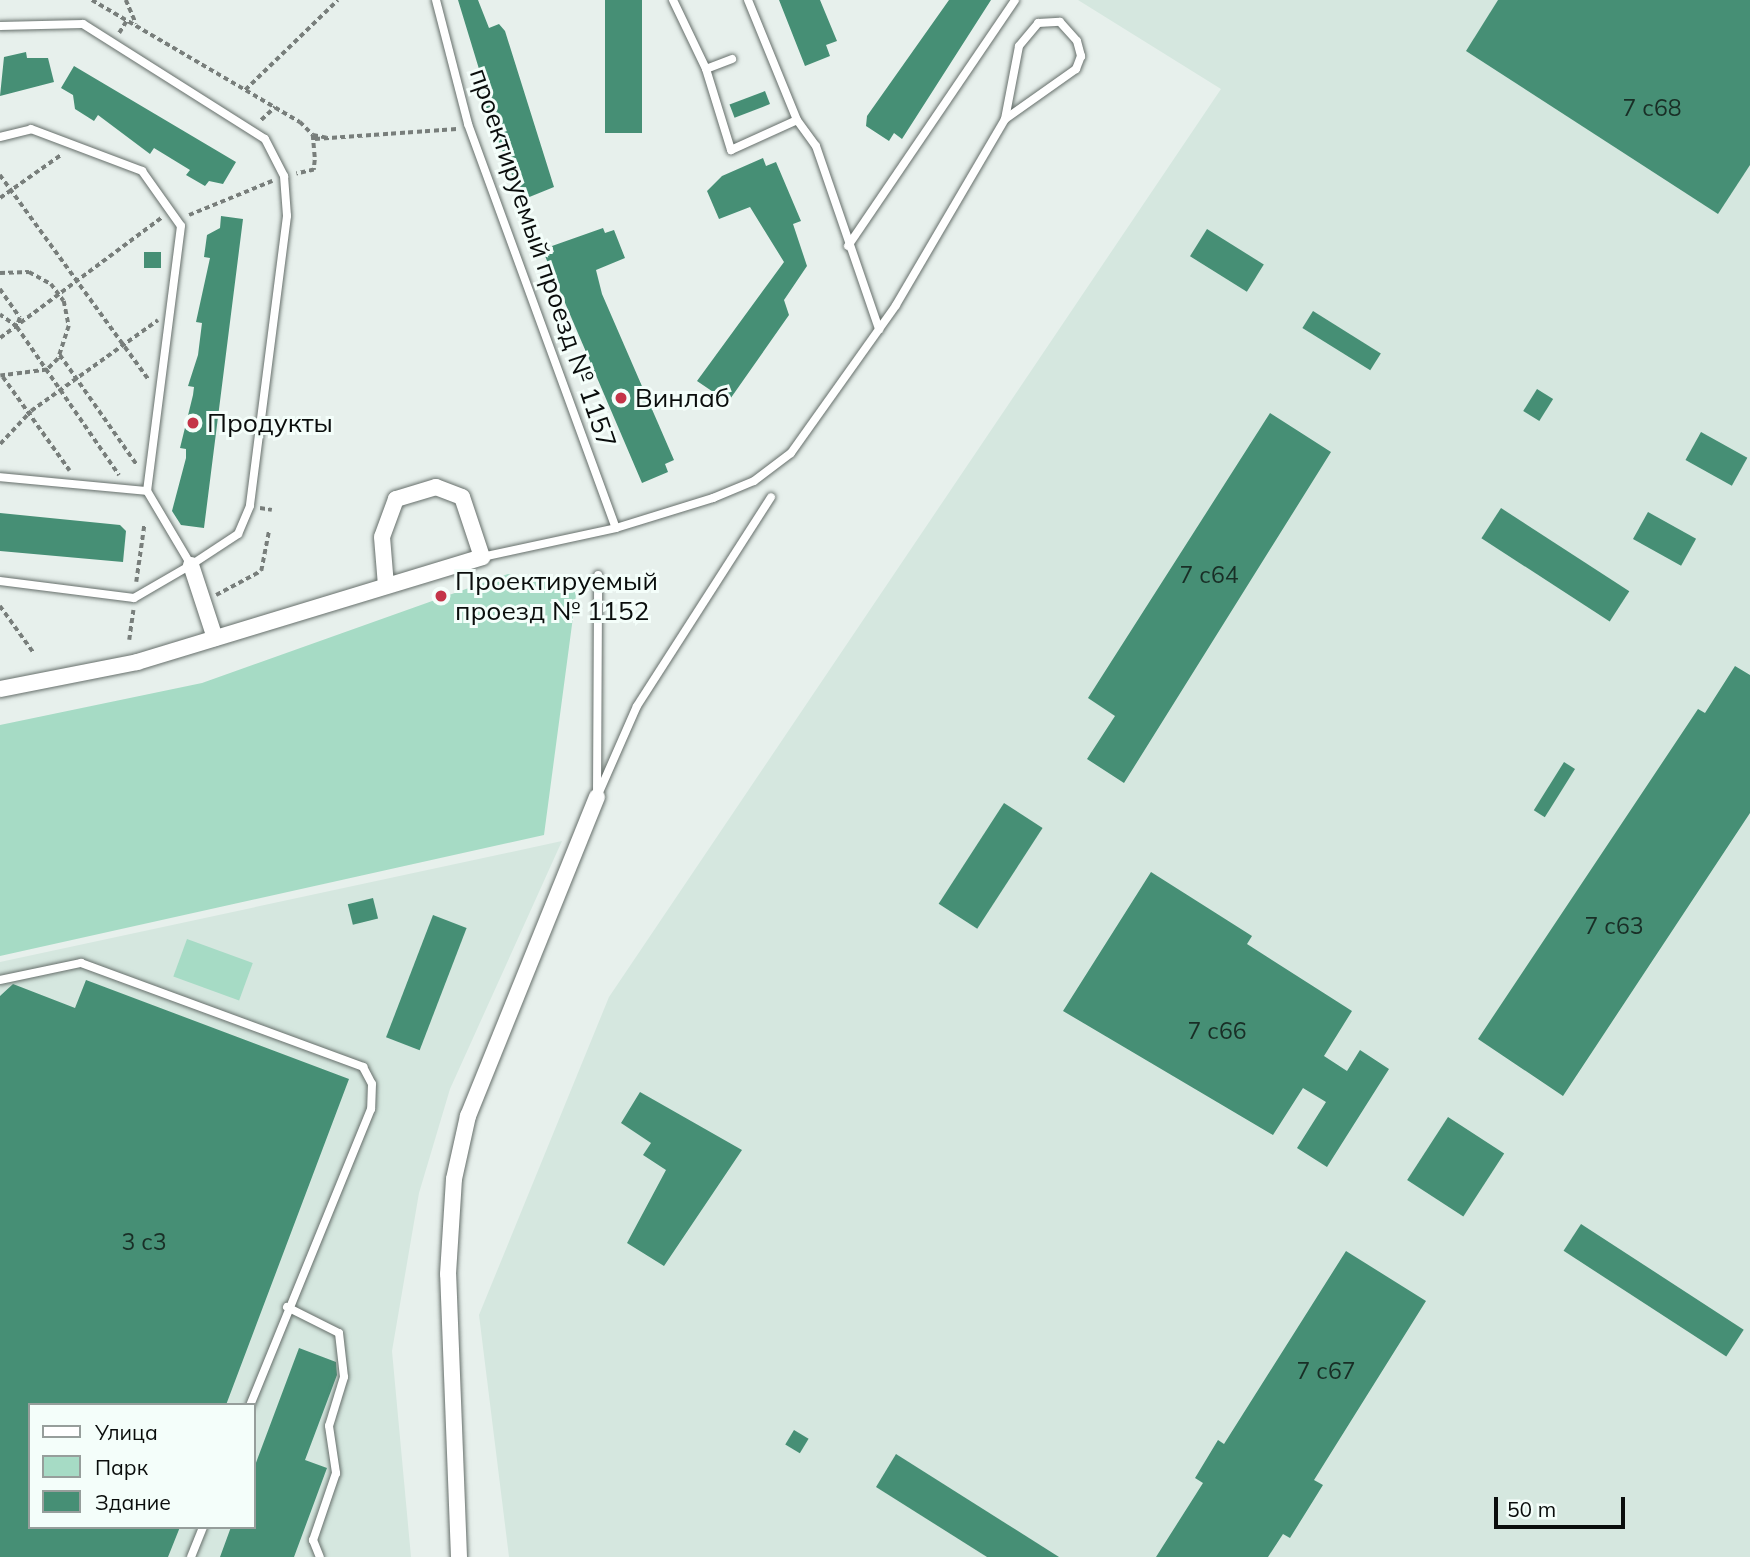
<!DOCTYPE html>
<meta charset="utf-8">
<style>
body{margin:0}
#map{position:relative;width:1750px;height:1557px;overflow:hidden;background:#e7f0ec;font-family:Mulish,sans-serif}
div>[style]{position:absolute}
.built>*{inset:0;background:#d5e7df}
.green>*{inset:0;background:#a6dbc5;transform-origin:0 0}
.building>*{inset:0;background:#468f75;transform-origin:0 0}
.path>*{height:3.5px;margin-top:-1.75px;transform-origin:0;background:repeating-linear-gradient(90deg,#787e7b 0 5px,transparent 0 8.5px)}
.roads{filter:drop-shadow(0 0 2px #666f6b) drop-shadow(0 0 2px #666f6b)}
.service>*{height:8px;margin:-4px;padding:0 4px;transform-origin:4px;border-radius:4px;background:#fff}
.minor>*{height:16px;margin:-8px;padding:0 8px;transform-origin:8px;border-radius:8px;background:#fff}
.dots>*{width:19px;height:19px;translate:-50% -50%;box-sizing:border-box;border:4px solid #f4fefa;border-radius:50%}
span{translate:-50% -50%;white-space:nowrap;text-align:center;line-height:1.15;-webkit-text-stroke:6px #f4fefa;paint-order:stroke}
.number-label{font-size:23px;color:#192e26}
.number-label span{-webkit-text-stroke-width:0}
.street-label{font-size:26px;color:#0a0d0c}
.poi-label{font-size:26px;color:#0a0d0c}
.left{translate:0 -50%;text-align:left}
.legend{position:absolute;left:28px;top:1403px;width:228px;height:126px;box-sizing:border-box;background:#f4fefa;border:2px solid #969e9b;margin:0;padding:9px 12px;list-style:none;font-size:21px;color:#0a0d0c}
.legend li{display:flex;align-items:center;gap:14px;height:35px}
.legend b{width:35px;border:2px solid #969e9b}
.scale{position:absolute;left:1494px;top:1497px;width:131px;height:32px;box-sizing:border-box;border:4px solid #0a0d0c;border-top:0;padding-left:9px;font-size:21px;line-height:24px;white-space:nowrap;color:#0a0d0c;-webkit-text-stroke:5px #f4fefa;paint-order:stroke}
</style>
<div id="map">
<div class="built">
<i style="clip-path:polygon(1078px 0,1750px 0,1750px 1557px,509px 1557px,479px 1315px,609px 997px,1221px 89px)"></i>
<i style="clip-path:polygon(evenodd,562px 841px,450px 1089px,419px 1193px,392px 1351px,411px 1557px,0 1557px,0 962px,562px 841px,30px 1405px,254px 1405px,254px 1527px,30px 1527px,30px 1405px)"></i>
</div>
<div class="green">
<i style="clip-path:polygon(508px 574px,577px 587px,544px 835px,0 956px,0 725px,202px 683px)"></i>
<i style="left:187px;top:939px;width:70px;height:40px;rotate:20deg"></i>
</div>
<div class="building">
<i style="clip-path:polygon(458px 0,478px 0,489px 28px,499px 24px,505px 31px,554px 187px,522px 200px,480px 95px,486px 92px)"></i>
<i style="left:605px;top:0;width:37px;height:133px"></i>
<i style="clip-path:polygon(779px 0,820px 0,837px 41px,826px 45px,830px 56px,805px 66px)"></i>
<i style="clip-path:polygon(949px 0,991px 0,902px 139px,894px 133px,889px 141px,866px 126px,867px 116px)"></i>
<i style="clip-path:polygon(1498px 0,1750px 0,1750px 165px,1718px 214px,1466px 51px)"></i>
<i style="clip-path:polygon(26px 52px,27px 58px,48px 58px,54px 82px,0 96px,4px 57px)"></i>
<i style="clip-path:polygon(74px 66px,236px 162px,223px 184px,209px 181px,205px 186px,186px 175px,190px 170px,154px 148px,150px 154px,98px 115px,94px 121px,75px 109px,73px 95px,61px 88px)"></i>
<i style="left:765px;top:91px;width:14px;height:38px;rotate:69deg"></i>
<i style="clip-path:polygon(763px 158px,766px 166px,776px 162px,801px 221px,793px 224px,807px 266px,784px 300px,789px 315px,728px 402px,697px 381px,784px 262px,750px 207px,719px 219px,707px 191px,722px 176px)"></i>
<i style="clip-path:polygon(221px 216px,243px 219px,204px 528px,181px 525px,172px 511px,186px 458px,186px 449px,180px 448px,193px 395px,194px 387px,188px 386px,198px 355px,202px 323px,196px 322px,210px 258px,204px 257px,207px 235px,220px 228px)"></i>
<i style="clip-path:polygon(603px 228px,605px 233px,614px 230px,625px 258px,596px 270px,602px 294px,674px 460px,665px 464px,668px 472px,642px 483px,545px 256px,554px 252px,552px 246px)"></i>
<i style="left:1207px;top:229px;width:67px;height:32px;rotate:32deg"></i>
<i style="left:144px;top:252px;width:17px;height:16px"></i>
<i style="left:1313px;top:311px;width:80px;height:20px;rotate:32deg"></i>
<i style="left:1537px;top:389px;width:19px;height:26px;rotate:32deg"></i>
<i style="clip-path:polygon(1270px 413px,1331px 452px,1124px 783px,1087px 759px,1115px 716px,1088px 698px)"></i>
<i style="left:1701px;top:432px;width:53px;height:32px;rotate:29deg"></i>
<i style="left:1501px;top:508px;width:153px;height:36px;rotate:33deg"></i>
<i style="left:1648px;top:512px;width:55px;height:31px;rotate:29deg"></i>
<i style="clip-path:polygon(0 513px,120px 525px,126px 531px,123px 562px,0 551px)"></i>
<i style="clip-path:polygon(1735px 666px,1750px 675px,1750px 813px,1563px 1096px,1478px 1039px,1698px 709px,1705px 713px)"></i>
<i style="left:1564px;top:762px;width:13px;height:57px;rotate:32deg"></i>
<i style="left:1004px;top:803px;width:46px;height:120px;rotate:33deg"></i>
<i style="clip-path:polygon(1151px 872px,1252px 936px,1247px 944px,1352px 1011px,1324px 1056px,1347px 1071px,1360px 1050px,1389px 1069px,1327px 1167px,1297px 1148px,1326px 1102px,1303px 1088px,1273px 1135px,1063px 1011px)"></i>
<i style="left:373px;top:898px;width:21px;height:26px;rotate:76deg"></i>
<i style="left:433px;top:915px;width:36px;height:131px;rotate:21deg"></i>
<i style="clip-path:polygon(86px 980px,349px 1079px,226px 1405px,30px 1405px,30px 1527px,180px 1527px,168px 1557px,0 1557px,0 996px,13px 984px,75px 1008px)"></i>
<i style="clip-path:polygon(640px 1092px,742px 1150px,664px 1266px,627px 1243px,666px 1170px,643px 1155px,651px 1143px,621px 1123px)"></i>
<i style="left:1448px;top:1117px;width:67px;height:75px;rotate:33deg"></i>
<i style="left:1581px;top:1224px;width:194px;height:32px;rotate:33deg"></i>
<i style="clip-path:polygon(1346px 1251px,1426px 1301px,1314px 1480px,1323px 1485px,1290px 1538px,1283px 1534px,1268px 1557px,1156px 1557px,1203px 1483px,1195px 1478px,1218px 1440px,1224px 1444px)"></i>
<i style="clip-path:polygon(299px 1348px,336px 1362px,337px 1375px,305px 1460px,327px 1468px,294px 1557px,220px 1557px,231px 1527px,254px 1527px,254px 1468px)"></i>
<i style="left:794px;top:1430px;width:17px;height:17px;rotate:31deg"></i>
<i style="clip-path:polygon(896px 1454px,1059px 1557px,987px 1557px,876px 1487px)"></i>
</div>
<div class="path">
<i style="left:92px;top:0;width:241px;rotate:30.4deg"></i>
<i style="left:300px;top:122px;width:18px;rotate:45deg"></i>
<i style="left:313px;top:135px;width:25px;rotate:85deg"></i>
<i style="left:315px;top:160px;width:10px;rotate:96deg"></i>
<i style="left:314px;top:170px;width:18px;rotate:167deg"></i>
<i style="left:126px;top:0;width:26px;rotate:67deg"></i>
<i style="left:119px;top:33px;width:15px;rotate:-58deg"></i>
<i style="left:245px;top:90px;width:129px;rotate:-44.1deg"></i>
<i style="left:261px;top:120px;width:19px;rotate:-43deg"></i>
<i style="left:313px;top:135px;width:15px;rotate:11deg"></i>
<i style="left:315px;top:139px;width:142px;rotate:-4deg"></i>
<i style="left:0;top:175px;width:252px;rotate:54deg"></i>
<i style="left:0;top:198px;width:75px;rotate:-35.2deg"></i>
<i style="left:189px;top:215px;width:90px;rotate:-22.3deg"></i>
<i style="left:0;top:273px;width:29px;rotate:-2deg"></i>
<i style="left:29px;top:272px;width:25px;rotate:29deg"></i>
<i style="left:51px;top:284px;width:21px;rotate:53deg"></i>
<i style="left:64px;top:301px;width:25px;rotate:79deg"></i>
<i style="left:69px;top:326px;width:35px;rotate:108deg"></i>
<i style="left:58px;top:359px;width:16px;rotate:135deg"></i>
<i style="left:47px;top:370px;width:47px;rotate:172.7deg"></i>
<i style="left:0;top:289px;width:35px;rotate:55deg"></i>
<i style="left:20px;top:318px;width:9px;rotate:108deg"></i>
<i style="left:17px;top:327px;width:21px;rotate:-145deg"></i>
<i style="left:17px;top:327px;width:180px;rotate:55.4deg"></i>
<i style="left:0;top:338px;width:201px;rotate:-36.7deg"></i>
<i style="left:60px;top:355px;width:134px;rotate:55deg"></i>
<i style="left:3px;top:377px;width:115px;rotate:54.5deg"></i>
<i style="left:0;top:444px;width:45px;rotate:-46.8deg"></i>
<i style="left:31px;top:411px;width:156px;rotate:-35.6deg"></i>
<i style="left:260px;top:508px;width:12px;rotate:9deg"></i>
<i style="left:136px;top:582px;width:57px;rotate:-81.9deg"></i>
<i style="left:216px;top:595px;width:51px;rotate:-28.1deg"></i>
<i style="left:261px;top:571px;width:42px;rotate:-79deg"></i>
<i style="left:0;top:606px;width:57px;rotate:54.3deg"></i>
<i style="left:129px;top:640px;width:30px;rotate:-82deg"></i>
</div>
<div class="roads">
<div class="service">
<i style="left:436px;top:0;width:128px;rotate:75.5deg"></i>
<i style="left:468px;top:124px;width:430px;rotate:69.9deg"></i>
<i style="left:673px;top:0;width:76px;rotate:64.4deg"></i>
<i style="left:706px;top:69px;width:85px;rotate:72.8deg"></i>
<i style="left:731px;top:150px;width:72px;rotate:-24.4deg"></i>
<i style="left:797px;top:120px;width:32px;rotate:54deg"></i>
<i style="left:816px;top:146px;width:194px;rotate:71deg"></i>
<i style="left:748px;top:0;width:130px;rotate:67.8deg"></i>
<i style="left:0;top:26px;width:83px;rotate:-1.4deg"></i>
<i style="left:83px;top:24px;width:215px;rotate:32.3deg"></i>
<i style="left:265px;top:139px;width:42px;rotate:62.8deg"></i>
<i style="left:284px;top:176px;width:40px;rotate:85.7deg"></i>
<i style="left:287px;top:216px;width:292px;rotate:97.3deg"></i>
<i style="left:250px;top:506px;width:30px;rotate:113deg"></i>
<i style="left:238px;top:534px;width:56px;rotate:146.6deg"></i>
<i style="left:706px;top:69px;width:28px;rotate:-21deg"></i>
<i style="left:0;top:137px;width:32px;rotate:-14deg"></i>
<i style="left:31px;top:129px;width:119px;rotate:20.7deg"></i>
<i style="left:142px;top:171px;width:67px;rotate:54.7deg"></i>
<i style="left:181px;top:226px;width:267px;rotate:97.3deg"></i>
<i style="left:147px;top:491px;width:148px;rotate:-174.6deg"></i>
<i style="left:848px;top:246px;width:297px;rotate:-55.8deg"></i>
<i style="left:482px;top:557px;width:137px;rotate:-12.2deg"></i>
<i style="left:616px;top:528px;width:102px;rotate:-17.2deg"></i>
<i style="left:713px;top:498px;width:44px;rotate:-22.5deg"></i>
<i style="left:754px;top:481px;width:46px;rotate:-37.1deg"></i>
<i style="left:791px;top:453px;width:181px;rotate:-54.6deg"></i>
<i style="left:896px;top:305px;width:216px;rotate:-59.6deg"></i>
<i style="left:1005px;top:119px;width:74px;rotate:-79.1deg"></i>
<i style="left:1019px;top:46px;width:30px;rotate:-50deg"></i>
<i style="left:1038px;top:23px;width:22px;rotate:-3deg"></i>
<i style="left:1060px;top:22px;width:25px;rotate:48deg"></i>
<i style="left:1077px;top:41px;width:16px;rotate:75deg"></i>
<i style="left:1081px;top:56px;width:14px;rotate:111deg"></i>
<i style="left:1076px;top:69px;width:87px;rotate:144.8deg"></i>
<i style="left:0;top:581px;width:135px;rotate:7.2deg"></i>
<i style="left:134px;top:598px;width:66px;rotate:-30.1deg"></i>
<i style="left:191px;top:565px;width:86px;rotate:-120.7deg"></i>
<i style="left:597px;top:794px;width:219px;rotate:-89.7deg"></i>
<i style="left:597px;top:797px;width:99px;rotate:-66.3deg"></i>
<i style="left:637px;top:706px;width:248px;rotate:-57.3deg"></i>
<i style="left:0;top:980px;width:83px;rotate:-11.9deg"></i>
<i style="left:81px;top:963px;width:301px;rotate:20.2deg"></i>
<i style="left:363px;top:1067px;width:19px;rotate:62deg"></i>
<i style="left:372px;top:1084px;width:25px;rotate:92deg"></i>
<i style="left:371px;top:1109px;width:320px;rotate:112.2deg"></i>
<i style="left:287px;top:1307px;width:58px;rotate:26.6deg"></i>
<i style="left:339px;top:1333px;width:44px;rotate:83.5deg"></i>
<i style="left:344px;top:1377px;width:51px;rotate:107deg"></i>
<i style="left:329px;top:1426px;width:48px;rotate:81.5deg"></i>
<i style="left:336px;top:1473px;width:71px;rotate:108.9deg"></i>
<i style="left:313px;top:1540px;width:18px;rotate:68deg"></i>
<i style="left:191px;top:1557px;width:32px;rotate:-68deg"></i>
</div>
<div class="minor">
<i style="left:191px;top:565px;width:77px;rotate:71.8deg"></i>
<i style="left:0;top:689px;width:140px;rotate:-11.1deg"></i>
<i style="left:137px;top:662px;width:361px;rotate:-16.9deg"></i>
<i style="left:482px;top:557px;width:63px;rotate:-108.4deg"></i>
<i style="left:462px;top:497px;width:28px;rotate:-159deg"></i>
<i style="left:436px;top:487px;width:42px;rotate:163.3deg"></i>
<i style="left:396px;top:499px;width:40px;rotate:110.2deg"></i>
<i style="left:382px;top:537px;width:49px;rotate:85.3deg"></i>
<i style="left:459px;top:1557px;width:283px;rotate:-92.2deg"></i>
<i style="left:448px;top:1274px;width:95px;rotate:-86.4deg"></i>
<i style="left:454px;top:1179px;width:65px;rotate:-77.5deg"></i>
<i style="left:468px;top:1116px;width:344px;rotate:-68deg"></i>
</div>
</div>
<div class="dots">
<i style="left:621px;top:398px;background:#c43448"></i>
<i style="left:193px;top:423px;background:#c43448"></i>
<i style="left:441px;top:596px;background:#c43448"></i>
</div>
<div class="number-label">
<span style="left:1652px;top:108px">7 с68</span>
<span style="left:1209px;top:575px">7 с64</span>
<span style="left:1614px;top:926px">7 с63</span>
<span style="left:1217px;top:1031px">7 с66</span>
<span style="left:144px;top:1242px">3 с3</span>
<span style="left:1326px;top:1371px">7 с67</span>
</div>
<div class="street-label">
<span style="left:543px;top:258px;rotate:71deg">проектируемый проезд № 1157</span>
</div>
<div class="poi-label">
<span class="left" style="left:635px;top:398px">Винлаб</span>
<span class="left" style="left:207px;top:423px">Продукты</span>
<span class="left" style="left:455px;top:596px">Проектируемый<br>проезд № 1152</span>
</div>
<ul class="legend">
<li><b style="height:9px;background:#fff"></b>Улица</li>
<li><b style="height:19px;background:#a6dbc5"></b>Парк</li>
<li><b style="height:19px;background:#468f75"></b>Здание</li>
</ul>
<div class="scale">50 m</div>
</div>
